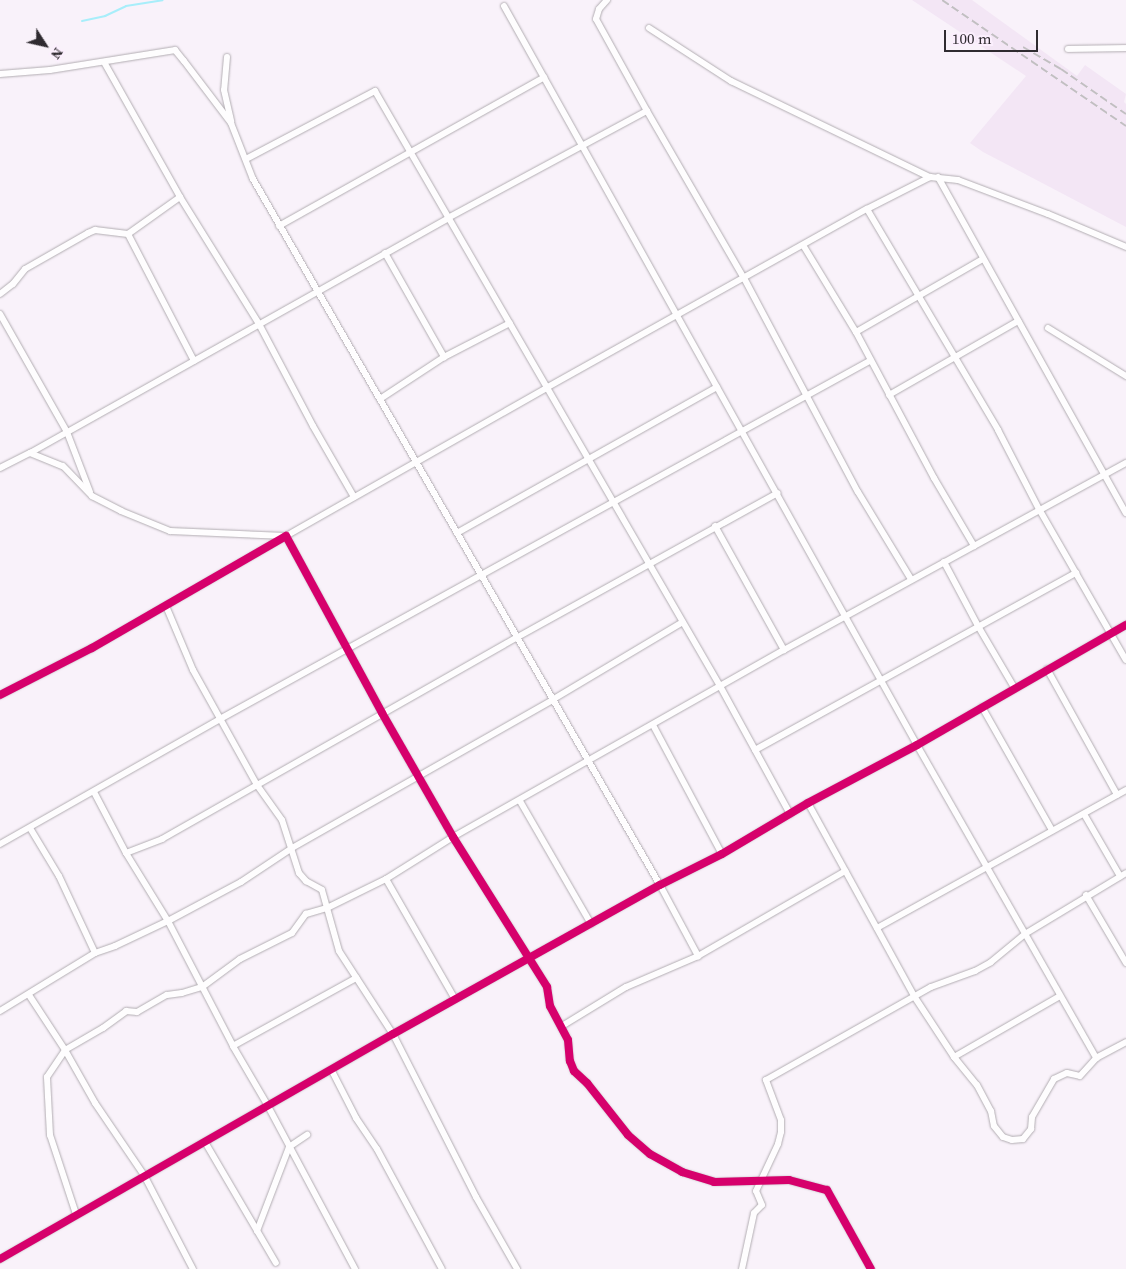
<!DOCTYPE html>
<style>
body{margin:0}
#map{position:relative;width:1126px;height:1269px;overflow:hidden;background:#f9f2fa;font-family:"Source Serif 4",serif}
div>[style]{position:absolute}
.built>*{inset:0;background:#f3e6f5}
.stream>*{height:2px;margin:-1px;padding:0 1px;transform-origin:1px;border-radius:1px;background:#a8eefa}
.roads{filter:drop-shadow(0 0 1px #b2adb2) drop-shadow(0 0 1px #b2adb2)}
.minor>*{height:6px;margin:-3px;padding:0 3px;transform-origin:3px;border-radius:3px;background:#fefdfe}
.rail>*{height:2px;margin-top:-1px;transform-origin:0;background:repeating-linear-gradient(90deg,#c1bfc1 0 8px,transparent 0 12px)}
.cycleway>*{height:8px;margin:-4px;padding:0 4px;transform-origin:4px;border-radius:4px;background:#d6006c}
span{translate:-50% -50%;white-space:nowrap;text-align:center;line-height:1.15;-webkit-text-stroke:4px #fbeffd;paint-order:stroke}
.north{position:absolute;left:20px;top:20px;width:50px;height:50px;-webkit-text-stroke:4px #fbeffd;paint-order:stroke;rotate:125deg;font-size:14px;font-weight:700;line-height:20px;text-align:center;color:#2f2b30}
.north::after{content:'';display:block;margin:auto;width:18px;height:22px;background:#2f2b30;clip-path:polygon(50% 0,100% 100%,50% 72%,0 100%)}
.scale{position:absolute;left:944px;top:30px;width:94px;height:22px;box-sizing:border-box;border:2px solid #2f2b30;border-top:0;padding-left:6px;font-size:15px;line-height:18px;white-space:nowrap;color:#2f2b30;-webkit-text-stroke:4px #fbeffd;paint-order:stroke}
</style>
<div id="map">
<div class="built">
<i style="clip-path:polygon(912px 0,972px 0,1077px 76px,1085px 65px,1126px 94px,1124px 102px,1126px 104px,1126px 227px,983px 152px,970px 143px,1026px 76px)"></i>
</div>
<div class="stream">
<i style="left:82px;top:21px;width:24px;rotate:-12deg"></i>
<i style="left:105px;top:16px;width:23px;rotate:-25deg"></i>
<i style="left:126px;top:6px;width:37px;rotate:-9deg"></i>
</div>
<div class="roads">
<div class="minor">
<i style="left:504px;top:6px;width:847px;rotate:60.8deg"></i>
<i style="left:917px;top:745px;width:361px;rotate:60.2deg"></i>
<i style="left:649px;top:28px;width:98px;rotate:32.9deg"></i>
<i style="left:731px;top:81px;width:221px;rotate:25.8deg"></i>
<i style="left:1068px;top:49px;width:58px;rotate:-1deg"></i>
<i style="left:227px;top:57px;width:33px;rotate:95deg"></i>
<i style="left:224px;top:90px;width:32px;rotate:77deg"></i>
<i style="left:104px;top:62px;width:155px;rotate:60.6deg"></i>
<i style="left:180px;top:197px;width:150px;rotate:58.1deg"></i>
<i style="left:259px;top:324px;width:115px;rotate:62.1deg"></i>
<i style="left:313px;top:426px;width:82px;rotate:60deg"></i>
<i style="left:0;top:74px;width:50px;rotate:-4.6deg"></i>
<i style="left:50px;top:70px;width:127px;rotate:-9.1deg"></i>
<i style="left:175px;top:50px;width:14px;rotate:51deg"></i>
<i style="left:184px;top:61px;width:78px;rotate:52.8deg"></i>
<i style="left:231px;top:123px;width:60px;rotate:68.6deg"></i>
<i style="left:253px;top:179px;width:815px;rotate:60.04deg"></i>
<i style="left:660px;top:885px;width:81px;rotate:61.8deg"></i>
<i style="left:647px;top:111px;width:193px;rotate:59.9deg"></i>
<i style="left:744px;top:278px;width:242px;rotate:62deg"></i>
<i style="left:858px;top:492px;width:102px;rotate:58.7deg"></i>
<i style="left:246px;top:159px;width:146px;rotate:-27.8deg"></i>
<i style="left:375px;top:91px;width:688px;rotate:59.89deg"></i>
<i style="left:720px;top:686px;width:146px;rotate:61.3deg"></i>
<i style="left:938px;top:177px;width:385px;rotate:60.8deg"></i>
<i style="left:867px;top:209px;width:257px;rotate:59.3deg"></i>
<i style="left:998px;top:430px;width:89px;rotate:62.6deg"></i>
<i style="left:1039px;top:509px;width:174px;rotate:60.1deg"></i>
<i style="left:279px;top:226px;width:304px;rotate:-29.3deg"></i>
<i style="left:128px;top:234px;width:64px;rotate:-35.4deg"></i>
<i style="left:803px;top:245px;width:102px;rotate:58.7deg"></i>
<i style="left:856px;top:332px;width:166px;rotate:61.9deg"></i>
<i style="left:934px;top:478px;width:79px;rotate:59.5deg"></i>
<i style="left:385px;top:253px;width:120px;rotate:60.4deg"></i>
<i style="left:0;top:294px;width:16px;rotate:-38deg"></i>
<i style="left:13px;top:284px;width:19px;rotate:-51deg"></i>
<i style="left:25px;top:269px;width:73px;rotate:-29.7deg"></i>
<i style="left:88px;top:233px;width:8px;rotate:-23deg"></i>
<i style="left:95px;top:230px;width:33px;rotate:7deg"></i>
<i style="left:128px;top:234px;width:143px;rotate:62.5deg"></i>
<i style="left:0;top:314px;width:136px;rotate:60.4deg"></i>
<i style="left:67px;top:432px;width:64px;rotate:69deg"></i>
<i style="left:1048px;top:328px;width:92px;rotate:31.6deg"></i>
<i style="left:856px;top:332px;width:146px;rotate:-29.9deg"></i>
<i style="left:889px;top:395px;width:149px;rotate:-29.8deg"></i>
<i style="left:380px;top:399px;width:77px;rotate:-33.3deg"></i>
<i style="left:444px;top:357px;width:74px;rotate:-27.3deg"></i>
<i style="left:30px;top:453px;width:480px;rotate:-29.3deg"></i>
<i style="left:448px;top:218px;width:226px;rotate:-28.3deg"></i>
<i style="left:647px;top:111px;width:105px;rotate:-119deg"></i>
<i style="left:596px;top:19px;width:10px;rotate:-73deg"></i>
<i style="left:599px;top:9px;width:12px;rotate:-48deg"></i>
<i style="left:0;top:468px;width:34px;rotate:-27deg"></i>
<i style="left:30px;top:453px;width:35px;rotate:22deg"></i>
<i style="left:63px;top:466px;width:42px;rotate:46deg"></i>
<i style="left:92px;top:496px;width:33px;rotate:27deg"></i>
<i style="left:121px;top:511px;width:53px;rotate:22.2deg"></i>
<i style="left:170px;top:531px;width:116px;rotate:2.5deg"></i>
<i style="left:286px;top:536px;width:301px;rotate:-29.6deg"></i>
<i style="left:548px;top:387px;width:365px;rotate:-29.2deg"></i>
<i style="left:867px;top:209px;width:71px;rotate:-26.9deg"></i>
<i style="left:930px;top:177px;width:28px;rotate:6deg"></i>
<i style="left:958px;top:180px;width:96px;rotate:20.7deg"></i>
<i style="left:1048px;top:214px;width:85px;rotate:22.9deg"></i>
<i style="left:715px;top:526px;width:142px;rotate:60.9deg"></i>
<i style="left:457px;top:533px;width:298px;rotate:-29.3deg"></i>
<i style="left:944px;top:562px;width:72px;rotate:62deg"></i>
<i style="left:978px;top:626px;width:71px;rotate:59.5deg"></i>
<i style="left:166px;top:606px;width:69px;rotate:67.1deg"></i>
<i style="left:193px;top:670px;width:132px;rotate:60.9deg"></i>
<i style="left:257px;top:785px;width:43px;rotate:54.5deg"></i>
<i style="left:282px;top:820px;width:56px;rotate:72.2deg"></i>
<i style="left:299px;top:873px;width:11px;rotate:49deg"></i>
<i style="left:306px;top:881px;width:18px;rotate:29deg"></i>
<i style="left:322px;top:890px;width:63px;rotate:74.4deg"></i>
<i style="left:339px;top:951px;width:99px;rotate:57deg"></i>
<i style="left:393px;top:1034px;width:183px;rotate:63deg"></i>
<i style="left:476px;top:1197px;width:83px;rotate:60.3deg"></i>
<i style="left:1047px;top:669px;width:144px;rotate:60.9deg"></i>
<i style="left:0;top:695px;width:103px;rotate:-27.1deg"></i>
<i style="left:92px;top:648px;width:224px;rotate:-30deg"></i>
<i style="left:286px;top:536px;width:201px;rotate:61.5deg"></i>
<i style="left:382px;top:713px;width:143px;rotate:60.2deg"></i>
<i style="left:453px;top:837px;width:177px;rotate:57.9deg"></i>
<i style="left:547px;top:987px;width:19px;rotate:81deg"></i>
<i style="left:550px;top:1006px;width:38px;rotate:62deg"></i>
<i style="left:568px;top:1040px;width:21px;rotate:85deg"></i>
<i style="left:570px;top:1061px;width:11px;rotate:68deg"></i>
<i style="left:574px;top:1071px;width:18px;rotate:43deg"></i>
<i style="left:587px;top:1083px;width:66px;rotate:51.7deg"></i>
<i style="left:628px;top:1135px;width:29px;rotate:41deg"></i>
<i style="left:650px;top:1154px;width:37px;rotate:29deg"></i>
<i style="left:682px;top:1172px;width:34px;rotate:17deg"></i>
<i style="left:714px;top:1182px;width:75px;rotate:-1.5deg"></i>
<i style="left:789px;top:1180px;width:39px;rotate:15deg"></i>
<i style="left:827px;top:1190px;width:90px;rotate:60.9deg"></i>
<i style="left:982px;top:707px;width:142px;rotate:60.4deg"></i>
<i style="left:653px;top:725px;width:146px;rotate:61.9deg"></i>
<i style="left:755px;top:750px;width:367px;rotate:-28.9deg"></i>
<i style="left:94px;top:792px;width:69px;rotate:62.3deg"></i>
<i style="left:126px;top:853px;width:39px;rotate:-21deg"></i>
<i style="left:162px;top:839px;width:407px;rotate:-29.6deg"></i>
<i style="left:516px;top:638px;width:299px;rotate:-29deg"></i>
<i style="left:520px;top:801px;width:142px;rotate:60deg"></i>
<i style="left:808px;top:803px;width:220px;rotate:61.2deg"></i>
<i style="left:914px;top:996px;width:73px;rotate:56.7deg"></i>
<i style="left:954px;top:1057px;width:36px;rotate:51deg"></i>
<i style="left:977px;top:1085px;width:30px;rotate:62deg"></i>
<i style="left:991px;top:1111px;width:15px;rotate:79deg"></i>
<i style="left:994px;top:1126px;width:14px;rotate:51deg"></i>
<i style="left:1003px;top:1137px;width:9px;rotate:18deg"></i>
<i style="left:1012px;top:1140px;width:11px;rotate:-5deg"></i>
<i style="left:1023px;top:1139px;width:13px;rotate:-51deg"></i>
<i style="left:1031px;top:1129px;width:12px;rotate:-85deg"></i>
<i style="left:1032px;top:1117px;width:44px;rotate:-59.9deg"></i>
<i style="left:1054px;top:1079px;width:14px;rotate:-25deg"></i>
<i style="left:1067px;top:1073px;width:13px;rotate:13deg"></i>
<i style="left:1080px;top:1076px;width:24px;rotate:-48deg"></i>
<i style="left:1096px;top:1058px;width:34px;rotate:-28deg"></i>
<i style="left:1084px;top:814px;width:72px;rotate:59.9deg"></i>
<i style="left:30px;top:828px;width:56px;rotate:58.9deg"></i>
<i style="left:59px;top:876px;width:85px;rotate:64.9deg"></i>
<i style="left:0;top:844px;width:253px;rotate:-29.6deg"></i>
<i style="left:220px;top:719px;width:743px;rotate:-28.87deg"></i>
<i style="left:126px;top:853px;width:80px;rotate:58.3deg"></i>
<i style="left:168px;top:921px;width:141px;rotate:62.5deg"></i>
<i style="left:386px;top:879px;width:138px;rotate:60.1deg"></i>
<i style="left:1086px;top:895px;width:79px;rotate:59.5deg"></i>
<i style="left:877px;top:928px;width:285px;rotate:-29deg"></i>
<i style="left:29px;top:995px;width:66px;rotate:56.8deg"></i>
<i style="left:65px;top:1050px;width:44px;rotate:-30.1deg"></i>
<i style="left:103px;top:1028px;width:29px;rotate:-36deg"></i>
<i style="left:126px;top:1011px;width:11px;rotate:5deg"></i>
<i style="left:137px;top:1012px;width:34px;rotate:-30deg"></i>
<i style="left:167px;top:995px;width:15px;rotate:-8deg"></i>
<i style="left:182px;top:993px;width:21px;rotate:-17deg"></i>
<i style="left:202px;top:987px;width:47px;rotate:-36.4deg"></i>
<i style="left:240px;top:959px;width:58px;rotate:-26.6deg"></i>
<i style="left:292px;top:933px;width:24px;rotate:-54deg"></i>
<i style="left:306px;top:914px;width:22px;rotate:-16deg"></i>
<i style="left:327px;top:908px;width:66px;rotate:-26.2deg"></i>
<i style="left:386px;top:879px;width:79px;rotate:-32.1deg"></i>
<i style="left:453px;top:837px;width:380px;rotate:-29.5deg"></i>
<i style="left:784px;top:650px;width:390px;rotate:-28.7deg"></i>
<i style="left:0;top:1011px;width:111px;rotate:-31.4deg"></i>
<i style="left:95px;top:953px;width:21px;rotate:-19deg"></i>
<i style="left:115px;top:946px;width:59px;rotate:-25.3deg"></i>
<i style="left:168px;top:921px;width:83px;rotate:-28.1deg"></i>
<i style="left:241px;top:882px;width:61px;rotate:-33.7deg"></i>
<i style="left:292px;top:848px;width:299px;rotate:-29.6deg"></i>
<i style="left:552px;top:700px;width:152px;rotate:-30.8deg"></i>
<i style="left:562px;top:1026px;width:75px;rotate:-31.4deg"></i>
<i style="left:626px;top:987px;width:78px;rotate:-23.3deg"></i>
<i style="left:698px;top:956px;width:170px;rotate:-30deg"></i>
<i style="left:954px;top:1057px;width:122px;rotate:-29.9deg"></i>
<i style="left:332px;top:1071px;width:53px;rotate:62.9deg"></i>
<i style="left:356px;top:1118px;width:37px;rotate:56deg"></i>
<i style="left:377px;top:1149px;width:136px;rotate:61.6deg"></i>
<i style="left:205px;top:1142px;width:140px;rotate:59.6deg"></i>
<i style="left:76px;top:1214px;width:83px;rotate:-108.2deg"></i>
<i style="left:50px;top:1135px;width:58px;rotate:-93deg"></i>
<i style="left:47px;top:1077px;width:32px;rotate:-56deg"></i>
<i style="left:65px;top:1050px;width:61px;rotate:60.5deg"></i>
<i style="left:95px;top:1103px;width:87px;rotate:55.8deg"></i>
<i style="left:144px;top:1175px;width:106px;rotate:62.5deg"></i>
<i style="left:257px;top:1231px;width:90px;rotate:-69.1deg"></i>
<i style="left:289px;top:1147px;width:22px;rotate:-34deg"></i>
<i style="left:0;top:1259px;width:453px;rotate:-29.8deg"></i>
<i style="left:393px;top:1034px;width:306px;rotate:-29.2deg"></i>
<i style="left:660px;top:885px;width:69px;rotate:-26.6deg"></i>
<i style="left:722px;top:854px;width:100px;rotate:-30.7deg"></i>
<i style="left:808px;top:803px;width:123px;rotate:-28deg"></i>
<i style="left:917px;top:745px;width:241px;rotate:-29.9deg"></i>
<i style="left:355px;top:1269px;width:185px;rotate:-118.1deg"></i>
<i style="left:268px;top:1106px;width:69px;rotate:-120.3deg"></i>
<i style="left:233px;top:1046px;width:141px;rotate:-28.9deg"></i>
<i style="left:742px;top:1269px;width:57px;rotate:-77.9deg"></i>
<i style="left:754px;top:1213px;width:11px;rotate:-45deg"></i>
<i style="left:762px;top:1205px;width:15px;rotate:-113deg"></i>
<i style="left:756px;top:1191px;width:52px;rotate:-64.9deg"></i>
<i style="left:778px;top:1144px;width:12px;rotate:-76deg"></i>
<i style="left:781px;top:1132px;width:12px;rotate:-90deg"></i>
<i style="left:781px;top:1120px;width:43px;rotate:-110.6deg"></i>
<i style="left:766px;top:1080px;width:189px;rotate:-29.4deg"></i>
<i style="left:931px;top:987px;width:47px;rotate:-20deg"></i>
<i style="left:975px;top:971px;width:18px;rotate:-29deg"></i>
<i style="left:991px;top:962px;width:44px;rotate:-39.5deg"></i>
<i style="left:1025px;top:934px;width:118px;rotate:-31.1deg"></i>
</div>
</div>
<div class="rail">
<i style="left:942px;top:0;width:223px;rotate:34.4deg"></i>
<i style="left:1023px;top:47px;width:44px;rotate:30.1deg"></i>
<i style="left:1061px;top:69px;width:79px;rotate:34.7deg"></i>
</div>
<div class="cycleway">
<i style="left:0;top:695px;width:103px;rotate:-27.1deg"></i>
<i style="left:92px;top:648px;width:224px;rotate:-30deg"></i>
<i style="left:286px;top:536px;width:201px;rotate:61.5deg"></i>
<i style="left:382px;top:713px;width:143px;rotate:60.2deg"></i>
<i style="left:453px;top:837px;width:177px;rotate:57.9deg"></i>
<i style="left:547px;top:987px;width:19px;rotate:81deg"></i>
<i style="left:550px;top:1006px;width:38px;rotate:62deg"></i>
<i style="left:568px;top:1040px;width:21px;rotate:85deg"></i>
<i style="left:570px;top:1061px;width:11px;rotate:68deg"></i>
<i style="left:574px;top:1071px;width:18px;rotate:43deg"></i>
<i style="left:587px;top:1083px;width:66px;rotate:51.7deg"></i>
<i style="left:628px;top:1135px;width:29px;rotate:41deg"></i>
<i style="left:650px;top:1154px;width:37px;rotate:29deg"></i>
<i style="left:682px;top:1172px;width:34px;rotate:17deg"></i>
<i style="left:714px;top:1182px;width:75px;rotate:-1.5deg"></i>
<i style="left:789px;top:1180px;width:39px;rotate:15deg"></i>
<i style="left:827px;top:1190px;width:90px;rotate:60.9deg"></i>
<i style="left:0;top:1259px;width:453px;rotate:-29.8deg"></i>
<i style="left:393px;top:1034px;width:306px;rotate:-29.2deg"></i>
<i style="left:660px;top:885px;width:69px;rotate:-26.6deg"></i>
<i style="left:722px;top:854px;width:100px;rotate:-30.7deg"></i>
<i style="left:808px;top:803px;width:123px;rotate:-28deg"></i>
<i style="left:917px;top:745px;width:241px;rotate:-29.9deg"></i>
</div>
<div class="north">N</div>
<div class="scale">100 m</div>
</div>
